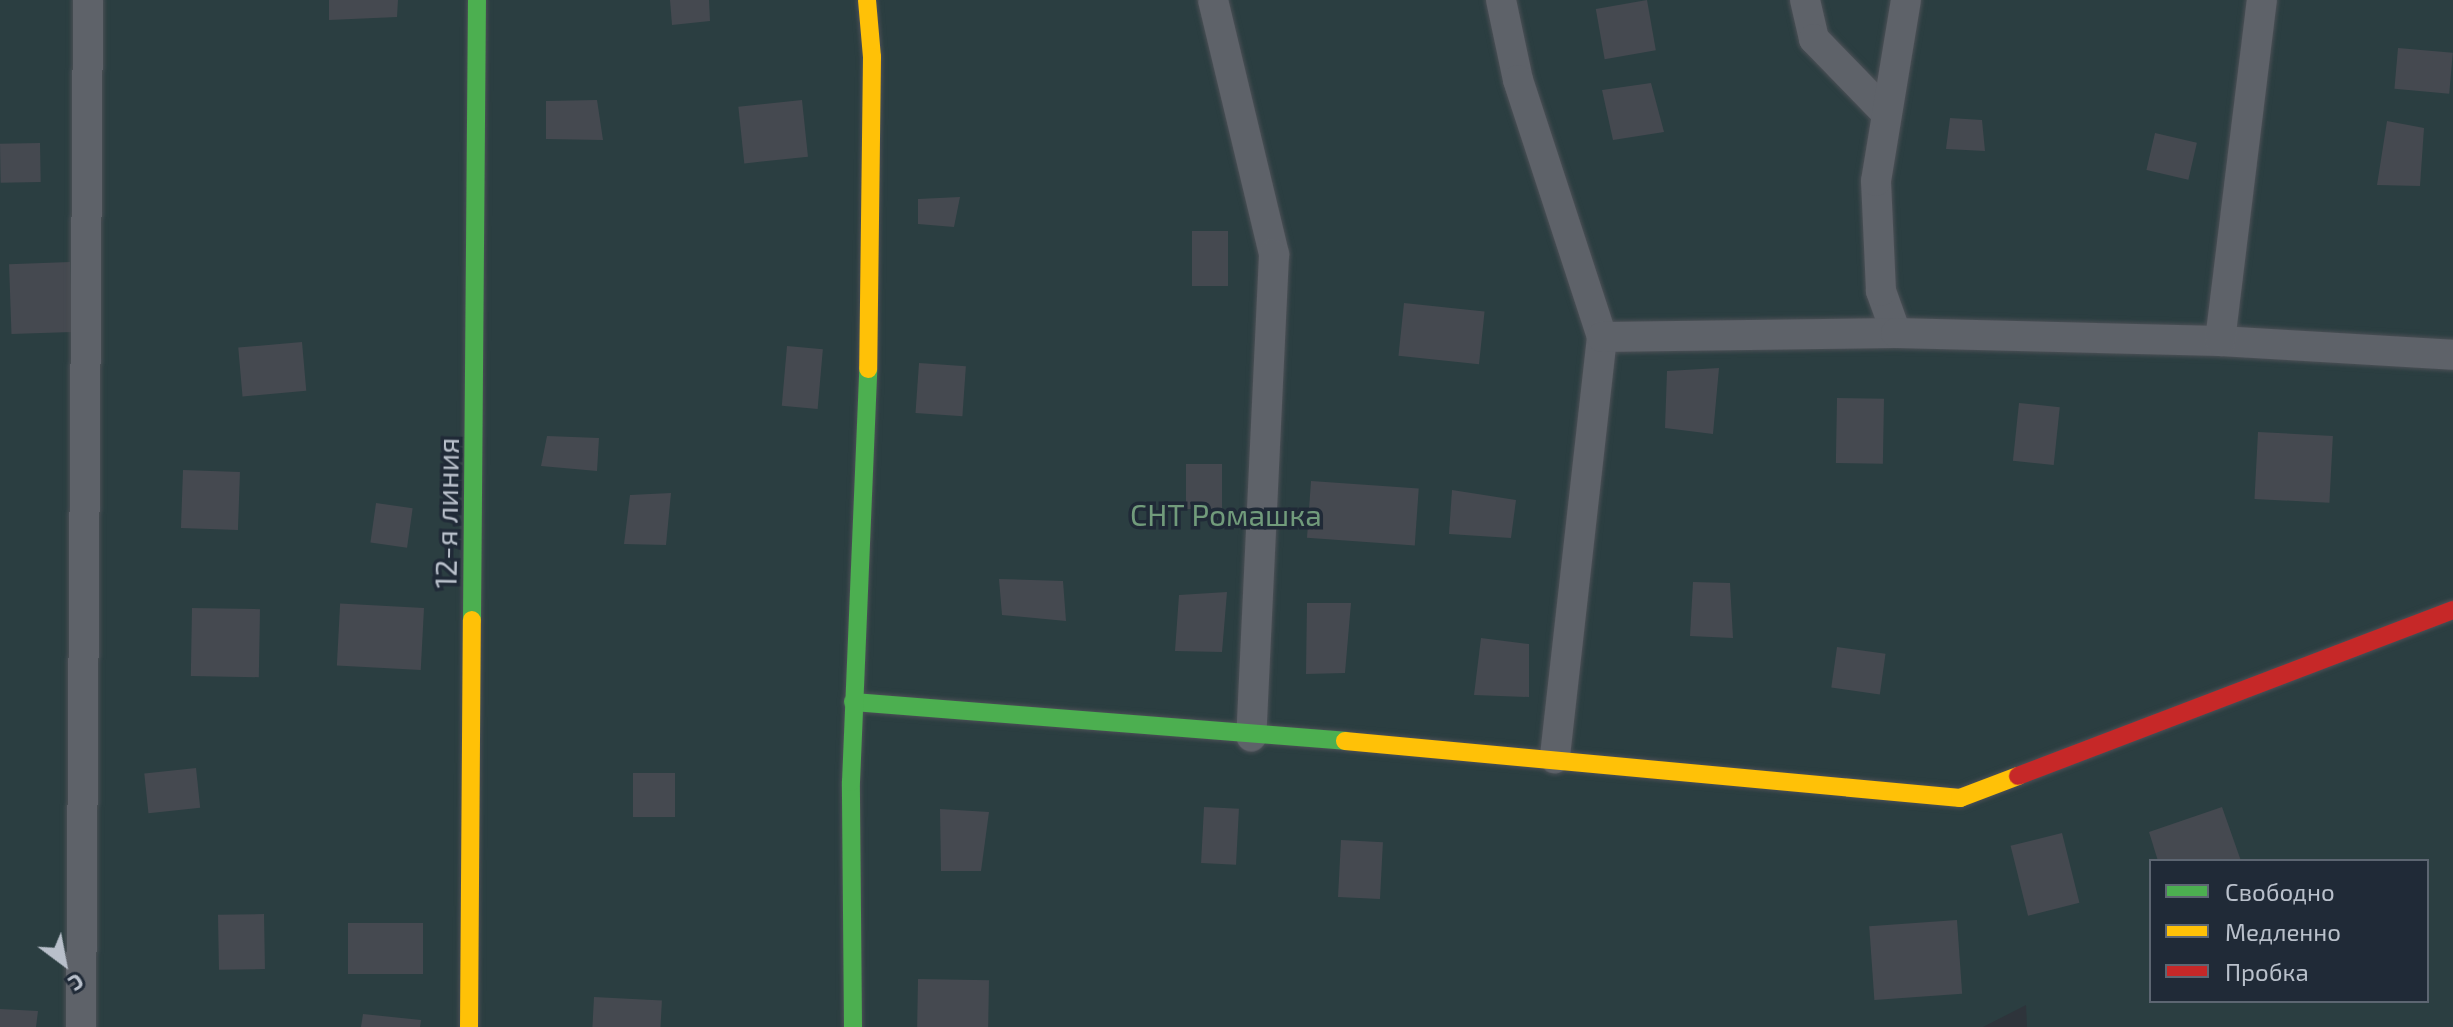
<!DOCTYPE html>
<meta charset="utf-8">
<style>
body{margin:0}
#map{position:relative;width:2453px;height:1027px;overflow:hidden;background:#2e343b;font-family:"Exo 2",sans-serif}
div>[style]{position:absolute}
.green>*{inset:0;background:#2b3e41}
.building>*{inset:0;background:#454950;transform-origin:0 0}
.roads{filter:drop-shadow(0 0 2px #4c5056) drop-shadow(0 0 2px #4c5056)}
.street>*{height:30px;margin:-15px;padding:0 15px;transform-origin:15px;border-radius:15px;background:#5e6269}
.fast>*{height:18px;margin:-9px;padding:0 9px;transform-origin:9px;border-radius:9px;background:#4caf50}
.slow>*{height:18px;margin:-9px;padding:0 9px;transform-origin:9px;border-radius:9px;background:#ffc107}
.jam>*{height:18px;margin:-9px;padding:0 9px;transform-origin:9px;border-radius:9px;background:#c62828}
span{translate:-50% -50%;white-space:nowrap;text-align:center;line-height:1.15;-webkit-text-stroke:7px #202a37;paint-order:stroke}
.street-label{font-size:30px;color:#b9c0cb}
.park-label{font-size:30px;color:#719b7b}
.legend{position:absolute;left:2149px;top:859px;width:280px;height:144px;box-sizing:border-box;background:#202a37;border:2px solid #5d6672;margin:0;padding:10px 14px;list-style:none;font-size:24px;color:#b9c0cb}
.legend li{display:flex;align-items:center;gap:16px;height:40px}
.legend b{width:40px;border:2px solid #5d6672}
.north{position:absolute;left:24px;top:923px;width:80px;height:80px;-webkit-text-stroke:6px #202a37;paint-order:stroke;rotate:148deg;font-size:22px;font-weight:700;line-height:32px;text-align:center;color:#b9c0cb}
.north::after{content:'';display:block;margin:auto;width:28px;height:36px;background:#b9c0cb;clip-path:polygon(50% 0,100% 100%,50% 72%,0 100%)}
</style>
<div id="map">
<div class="green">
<i style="clip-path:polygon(evenodd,0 0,2453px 0,2453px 1027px,2027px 1027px,2026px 1005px,1983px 1027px,0 1027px,0 0,2151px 861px,2427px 861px,2427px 1001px,2151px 1001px,2151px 861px)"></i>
</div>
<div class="building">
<i style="clip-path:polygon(329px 0,398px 0,397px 17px,329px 20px)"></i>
<i style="clip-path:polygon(670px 0,709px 0,710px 21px,672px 25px)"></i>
<i style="left:1647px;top:0;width:51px;height:52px;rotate:80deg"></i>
<i style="left:2398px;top:48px;width:55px;height:41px;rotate:5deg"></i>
<i style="clip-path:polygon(1651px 83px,1664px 132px,1613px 140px,1602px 90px)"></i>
<i style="clip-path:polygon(597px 100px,603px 140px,546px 139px,546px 101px)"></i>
<i style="left:802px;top:100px;width:57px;height:64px;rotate:84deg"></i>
<i style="clip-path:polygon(1950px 118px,1982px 120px,1985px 151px,1946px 149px)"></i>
<i style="clip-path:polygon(2387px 121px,2424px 128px,2420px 186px,2377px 185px)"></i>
<i style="left:2155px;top:133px;width:43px;height:38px;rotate:13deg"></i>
<i style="left:40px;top:143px;width:39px;height:40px;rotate:89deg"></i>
<i style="clip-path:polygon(960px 197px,954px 227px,918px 224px,918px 199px)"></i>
<i style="left:1192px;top:231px;width:36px;height:55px"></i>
<i style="left:70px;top:262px;width:70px;height:61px;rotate:88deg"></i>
<i style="left:1404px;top:303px;width:81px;height:53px;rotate:6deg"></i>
<i style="left:302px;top:342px;width:49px;height:64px;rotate:85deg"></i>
<i style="left:787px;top:346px;width:36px;height:60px;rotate:5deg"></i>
<i style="left:919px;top:363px;width:47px;height:50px;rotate:4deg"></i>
<i style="clip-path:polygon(1719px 368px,1713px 434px,1665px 428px,1667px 371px)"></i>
<i style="left:1837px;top:398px;width:47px;height:65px;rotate:1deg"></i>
<i style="left:2019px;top:403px;width:41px;height:58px;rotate:6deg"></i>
<i style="left:2258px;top:432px;width:75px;height:67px;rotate:3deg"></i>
<i style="clip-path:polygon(547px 436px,599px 438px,597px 471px,541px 466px)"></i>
<i style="left:1186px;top:464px;width:36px;height:45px"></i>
<i style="left:183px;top:470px;width:57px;height:58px;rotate:2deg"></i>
<i style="left:1311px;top:481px;width:108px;height:57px;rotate:4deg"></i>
<i style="clip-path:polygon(1452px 490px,1516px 500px,1511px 538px,1449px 534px)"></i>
<i style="clip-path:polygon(671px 493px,666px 545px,624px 544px,630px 495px)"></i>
<i style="left:376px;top:503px;width:37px;height:40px;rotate:8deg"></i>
<i style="clip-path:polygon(999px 579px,1063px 581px,1066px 621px,1002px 615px)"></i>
<i style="clip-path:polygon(1693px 582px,1730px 583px,1733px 638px,1690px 636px)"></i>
<i style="clip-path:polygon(1227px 592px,1222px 652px,1175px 651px,1179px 595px)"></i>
<i style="clip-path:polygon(1307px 603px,1351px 603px,1345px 673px,1306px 674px)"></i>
<i style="left:192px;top:608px;width:68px;height:68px;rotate:1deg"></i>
<i style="left:424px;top:608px;width:62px;height:84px;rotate:93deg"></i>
<i style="clip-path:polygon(1481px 638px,1529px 644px,1529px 697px,1474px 695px)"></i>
<i style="left:1837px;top:647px;width:49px;height:41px;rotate:8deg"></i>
<i style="left:196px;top:768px;width:40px;height:52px;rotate:84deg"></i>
<i style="left:633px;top:773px;width:42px;height:44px"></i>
<i style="left:1204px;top:807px;width:35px;height:56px;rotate:3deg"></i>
<i style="clip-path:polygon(2222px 807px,2241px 861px,2158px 861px,2149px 832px)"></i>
<i style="clip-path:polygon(940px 809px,989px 812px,981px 871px,941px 871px)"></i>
<i style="left:2062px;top:833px;width:72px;height:53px;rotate:76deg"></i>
<i style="left:1341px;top:840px;width:42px;height:57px;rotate:3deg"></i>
<i style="left:264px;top:914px;width:55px;height:46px;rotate:89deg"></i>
<i style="left:1957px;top:920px;width:74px;height:88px;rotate:86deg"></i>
<i style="left:348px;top:923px;width:75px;height:51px"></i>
<i style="left:918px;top:979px;width:71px;height:48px;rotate:1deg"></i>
<i style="left:594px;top:997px;width:68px;height:30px;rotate:3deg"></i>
<i style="clip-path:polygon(0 1009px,38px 1011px,36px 1027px,0 1027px)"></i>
<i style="clip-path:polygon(363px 1014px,421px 1020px,420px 1027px,361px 1027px)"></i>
</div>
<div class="roads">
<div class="street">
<i style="left:1213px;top:0;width:262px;rotate:76.5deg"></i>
<i style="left:1274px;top:255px;width:482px;rotate:92.7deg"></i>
<i style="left:1501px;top:0;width:82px;rotate:78deg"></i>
<i style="left:1518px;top:80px;width:270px;rotate:71.9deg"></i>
<i style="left:1602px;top:337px;width:424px;rotate:96.4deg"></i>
<i style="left:1805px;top:0;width:40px;rotate:77deg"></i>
<i style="left:1814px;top:39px;width:100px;rotate:45.8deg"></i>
<i style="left:1896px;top:333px;width:45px;rotate:-109.7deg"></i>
<i style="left:1881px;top:291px;width:110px;rotate:-92.6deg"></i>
<i style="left:1876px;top:181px;width:183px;rotate:-80.6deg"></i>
<i style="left:1602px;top:337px;width:294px;rotate:-0.8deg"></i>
<i style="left:1896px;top:333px;width:324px;rotate:1.4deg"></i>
<i style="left:2220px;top:341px;width:233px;rotate:3.4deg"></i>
<i style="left:2220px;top:341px;width:344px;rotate:-83deg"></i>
<i style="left:81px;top:1027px;width:1027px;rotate:-89.61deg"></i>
</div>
<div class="fast">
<i style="left:472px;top:620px;width:620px;rotate:-89.54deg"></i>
<i style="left:853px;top:702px;width:494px;rotate:4.5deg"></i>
<i style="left:853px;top:1027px;width:245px;rotate:-90.5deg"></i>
<i style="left:851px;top:782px;width:413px;rotate:-87.6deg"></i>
</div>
<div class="slow">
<i style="left:867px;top:0;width:57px;rotate:85deg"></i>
<i style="left:872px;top:57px;width:312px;rotate:90.7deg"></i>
<i style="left:1345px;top:741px;width:618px;rotate:5.3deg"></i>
<i style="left:1960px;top:798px;width:62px;rotate:-20.8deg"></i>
<i style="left:469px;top:1027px;width:407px;rotate:-89.6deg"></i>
</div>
<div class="jam">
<i style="left:2018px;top:776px;width:466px;rotate:-20.9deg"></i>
</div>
</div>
<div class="street-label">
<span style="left:446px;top:513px;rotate:-89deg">12-я линия</span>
</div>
<div class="park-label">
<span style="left:1226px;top:514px">СНТ Ромашка</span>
</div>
<ul class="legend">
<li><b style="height:10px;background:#4caf50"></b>Свободно</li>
<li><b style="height:10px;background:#ffc107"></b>Медленно</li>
<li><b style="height:10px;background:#c62828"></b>Пробка</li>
</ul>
<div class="north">С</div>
</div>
